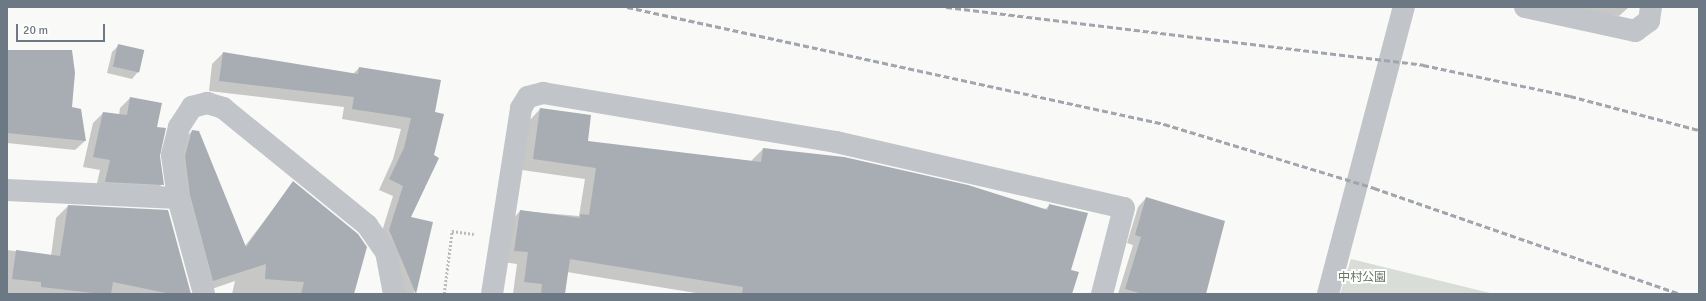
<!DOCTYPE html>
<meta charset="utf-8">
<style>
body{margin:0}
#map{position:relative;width:1706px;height:301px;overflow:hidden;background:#f9f9f7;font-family:Signika,"Noto Sans JP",sans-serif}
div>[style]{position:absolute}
.green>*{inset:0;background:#d9ddd7}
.shadow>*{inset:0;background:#0003}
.building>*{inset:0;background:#a7adb3;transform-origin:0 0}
.path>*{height:2.5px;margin-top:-1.25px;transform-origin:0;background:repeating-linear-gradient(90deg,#b9bcbe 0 2px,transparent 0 4px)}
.minor>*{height:22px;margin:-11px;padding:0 11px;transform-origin:11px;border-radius:11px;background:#c1c4c8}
.rail>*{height:3px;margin-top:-1.5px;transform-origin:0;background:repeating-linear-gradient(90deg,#a1a6ac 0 6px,transparent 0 9px)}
span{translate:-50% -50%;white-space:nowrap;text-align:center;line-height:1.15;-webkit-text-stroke:4px #fff;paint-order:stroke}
.park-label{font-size:12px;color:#687766}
.frame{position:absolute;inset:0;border:8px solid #6c7884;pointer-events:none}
.scale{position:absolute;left:16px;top:24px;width:89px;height:18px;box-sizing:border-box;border:2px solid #6c7884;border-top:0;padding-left:5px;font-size:12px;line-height:14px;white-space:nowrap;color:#6c7884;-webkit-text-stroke:3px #fff;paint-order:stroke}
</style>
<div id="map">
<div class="green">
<i style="clip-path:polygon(1351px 259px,1494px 294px,1340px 294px)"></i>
</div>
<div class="shadow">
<i style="clip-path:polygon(1579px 7px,1629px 7px,1619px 16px,1578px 11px)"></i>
<i style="clip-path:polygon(119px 45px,138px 72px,132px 79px,107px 73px,112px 52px)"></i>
<i style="clip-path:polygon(7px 53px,71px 108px,85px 141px,75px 150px,7px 143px)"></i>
<i style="clip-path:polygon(223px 53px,353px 74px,359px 68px,440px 81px,410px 218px,432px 223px,414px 294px,401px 294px,379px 241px,393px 196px,379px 190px,393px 159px,401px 129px,342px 119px,344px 107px,209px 91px,212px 64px)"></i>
<i style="clip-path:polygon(130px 98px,156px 128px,162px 184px,152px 195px,95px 192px,100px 170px,83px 167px,93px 123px,103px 113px,119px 115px,120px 108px)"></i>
<i style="clip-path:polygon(540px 109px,587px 142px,751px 161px,763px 149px,1044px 210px,1050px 205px,1070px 271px,1071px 294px,702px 294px,567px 272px,564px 294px,513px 294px,517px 264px,503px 262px,509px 223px,520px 211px,579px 216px,585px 179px,522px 170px,529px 121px)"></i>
<i style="clip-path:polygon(192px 131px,245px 246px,293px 183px,353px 294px,232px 294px,235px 281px,203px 292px,180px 207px,181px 142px)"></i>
<i style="clip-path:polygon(1146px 198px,1206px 294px,1118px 294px,1133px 245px,1127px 243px,1138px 207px)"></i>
<i style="clip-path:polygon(68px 206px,190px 294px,7px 294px,7px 250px,51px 256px,56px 218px)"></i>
</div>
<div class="building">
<i style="left:118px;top:44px;width:27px;height:23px;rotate:13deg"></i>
<i style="clip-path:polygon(7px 50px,72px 50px,75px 73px,72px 107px,81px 109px,86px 141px,7px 133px)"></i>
<i style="clip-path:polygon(223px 52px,358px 74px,359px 67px,441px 80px,435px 112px,444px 114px,434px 155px,439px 158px,411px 217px,433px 222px,416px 294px,389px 230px,403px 186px,389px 179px,404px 148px,411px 118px,352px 109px,354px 97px,219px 81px)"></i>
<i style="clip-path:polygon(130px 97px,162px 103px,157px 127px,166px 128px,160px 156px,164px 185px,105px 182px,110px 160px,93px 157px,103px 112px,127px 115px)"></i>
<i style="clip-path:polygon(540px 108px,591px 115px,588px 141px,761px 162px,763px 148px,844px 157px,968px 185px,1048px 210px,1049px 204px,1088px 213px,1071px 270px,1079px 272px,1072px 294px,742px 294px,743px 287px,570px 259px,565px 294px,541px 294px,542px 284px,524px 282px,528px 252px,514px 251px,520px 210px,580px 218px,580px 214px,589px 215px,596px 168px,533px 159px)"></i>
<i style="clip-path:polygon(192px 130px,199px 131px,246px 247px,293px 181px,358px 234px,367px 247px,354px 294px,301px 294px,304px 282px,265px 279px,266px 264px,213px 281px,190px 195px,185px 156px)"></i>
<i style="clip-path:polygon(1146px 197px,1225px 221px,1206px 294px,1143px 294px,1125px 289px,1141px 237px,1135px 235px)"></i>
<i style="clip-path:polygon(68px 205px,168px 210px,191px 294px,171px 294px,113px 282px,111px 294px,102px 294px,41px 287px,41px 282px,12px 279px,16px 250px,60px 256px)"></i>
</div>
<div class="path">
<i style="left:444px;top:294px;width:64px;rotate:-82.8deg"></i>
<i style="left:452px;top:231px;width:22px;rotate:8deg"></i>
</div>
<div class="minor">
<i style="left:1525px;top:7px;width:113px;rotate:12.3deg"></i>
<i style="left:1635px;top:31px;width:17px;rotate:-36deg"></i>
<i style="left:1649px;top:21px;width:14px;rotate:-82deg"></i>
<i style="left:7px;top:190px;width:171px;rotate:2.7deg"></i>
<i style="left:178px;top:198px;width:99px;rotate:74.8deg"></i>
<i style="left:178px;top:198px;width:43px;rotate:-97.9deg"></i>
<i style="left:172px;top:155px;width:29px;rotate:-76deg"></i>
<i style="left:179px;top:127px;width:24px;rotate:-57deg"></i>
<i style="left:192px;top:107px;width:16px;rotate:-15deg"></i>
<i style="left:207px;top:103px;width:17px;rotate:17deg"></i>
<i style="left:223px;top:108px;width:186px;rotate:39.1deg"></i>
<i style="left:367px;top:225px;width:33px;rotate:55deg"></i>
<i style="left:386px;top:252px;width:43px;rotate:79.2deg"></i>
<i style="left:492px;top:294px;width:188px;rotate:-81.1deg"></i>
<i style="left:521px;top:108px;width:13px;rotate:-58deg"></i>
<i style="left:528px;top:97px;width:16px;rotate:-15deg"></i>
<i style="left:543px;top:93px;width:297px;rotate:9.5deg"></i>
<i style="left:836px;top:142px;width:295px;rotate:12.9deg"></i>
<i style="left:1124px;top:208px;width:89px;rotate:104.3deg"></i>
<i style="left:1328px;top:294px;width:297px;rotate:-75.2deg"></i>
</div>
<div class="rail">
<i style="left:627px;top:7px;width:550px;rotate:12.29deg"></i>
<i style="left:1164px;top:124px;width:220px;rotate:16.9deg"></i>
<i style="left:1374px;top:188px;width:324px;rotate:19.1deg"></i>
<i style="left:946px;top:7px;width:481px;rotate:6.9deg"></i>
<i style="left:1423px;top:65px;width:150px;rotate:11.9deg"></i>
<i style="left:1570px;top:96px;width:133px;rotate:14.8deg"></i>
</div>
<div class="park-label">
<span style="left:1362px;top:278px">中村公園</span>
</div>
<div class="frame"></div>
<div class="scale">20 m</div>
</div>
